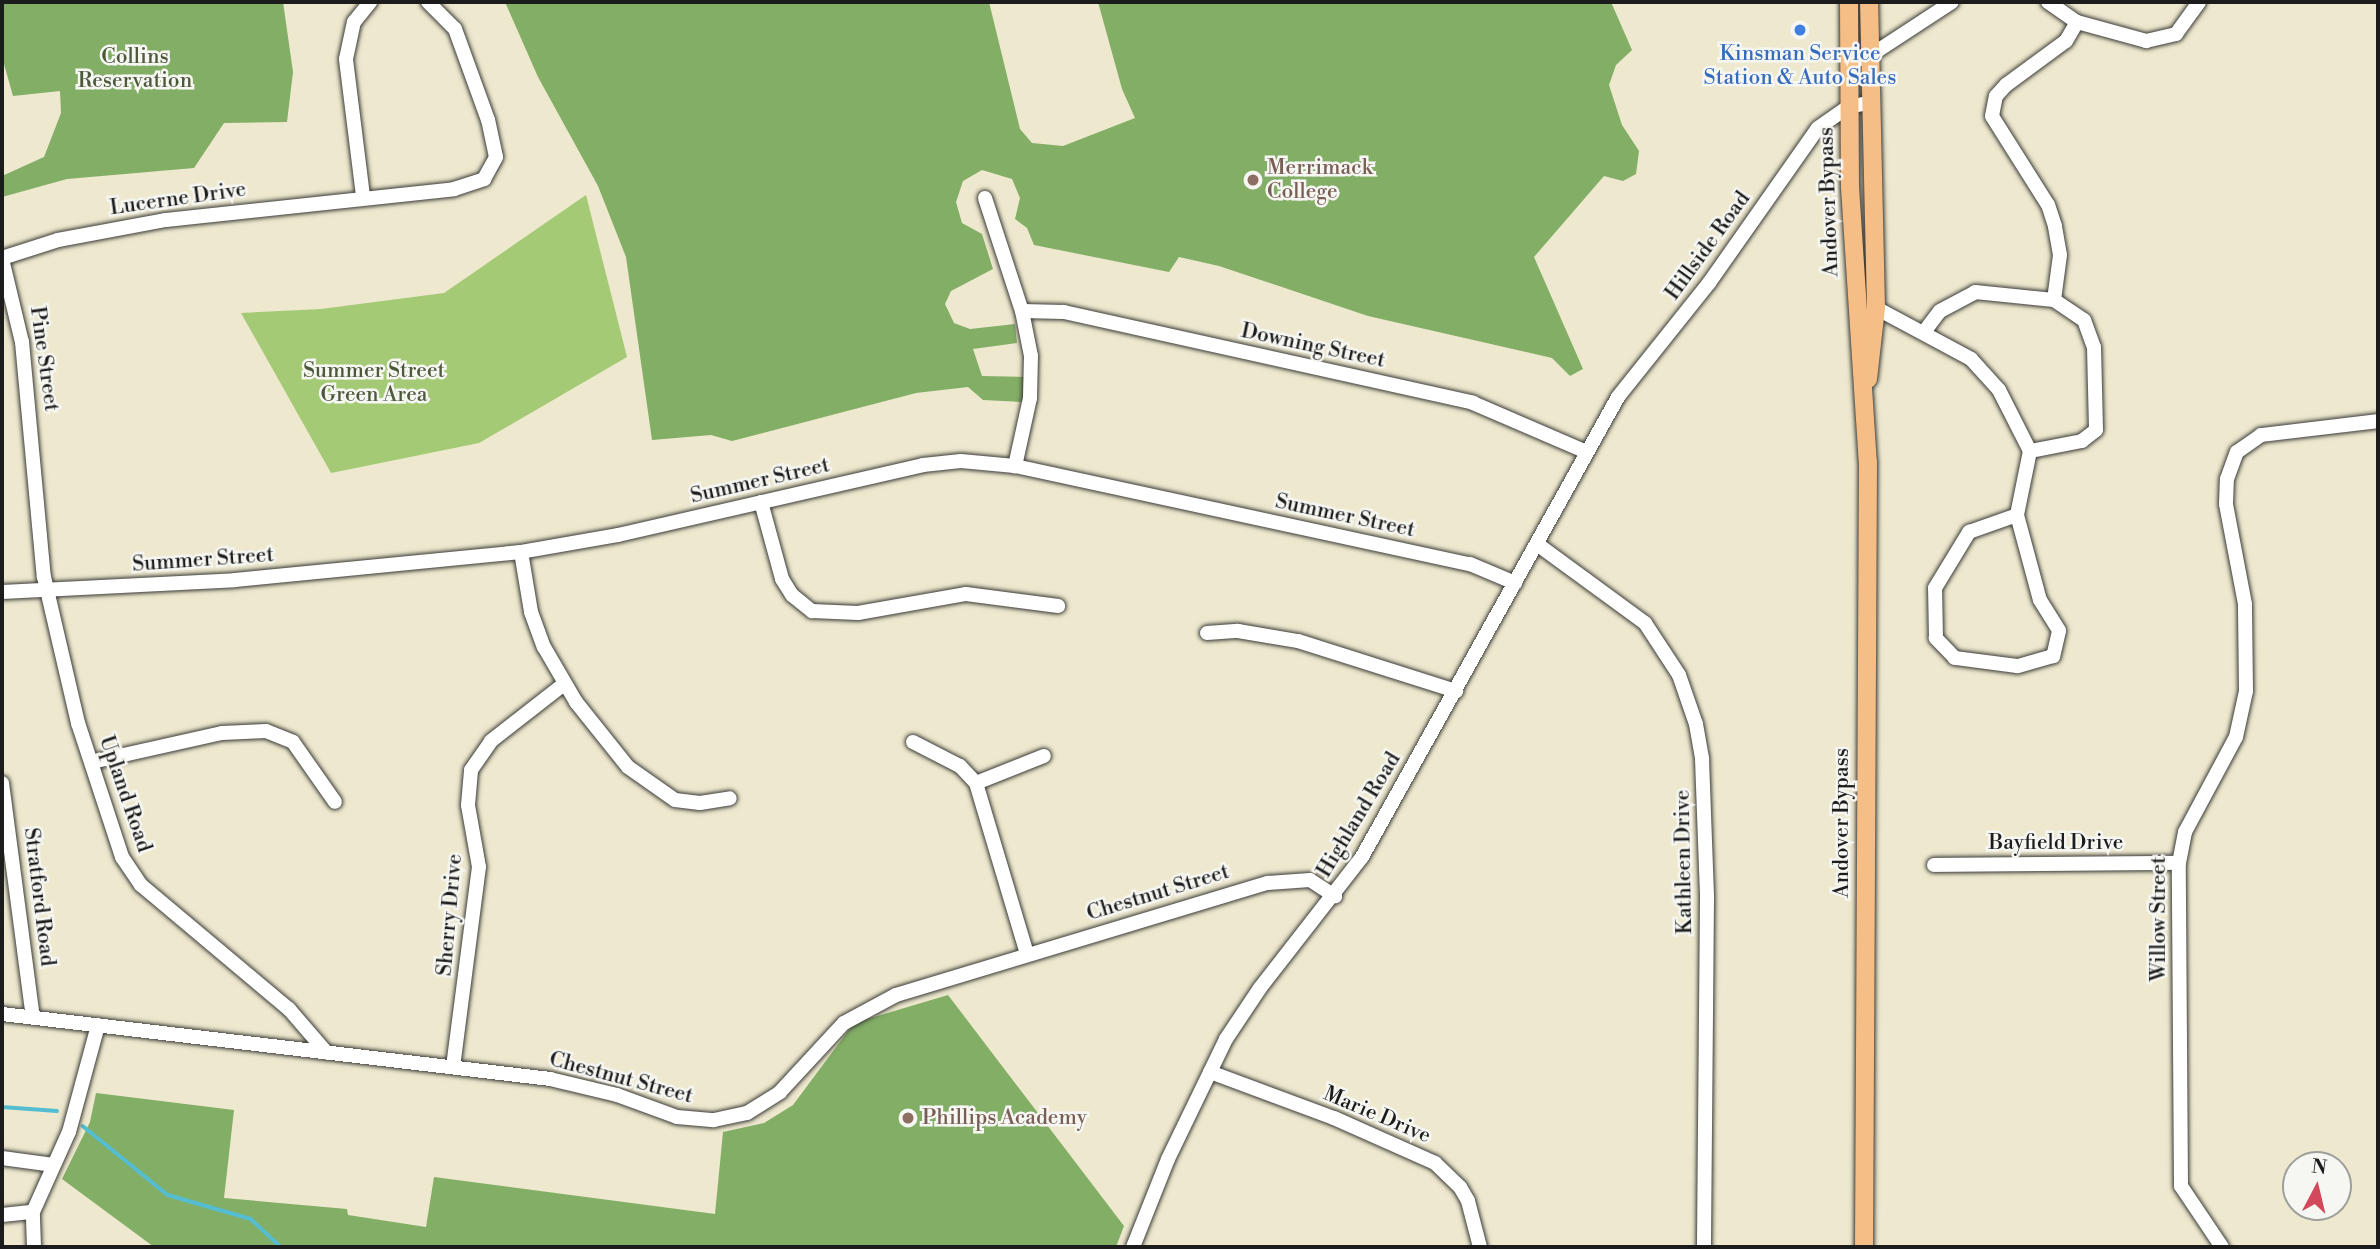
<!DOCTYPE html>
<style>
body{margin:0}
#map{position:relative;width:2380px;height:1249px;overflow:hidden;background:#ede8ce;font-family:"Libre Bodoni",serif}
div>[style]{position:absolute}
.green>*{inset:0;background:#a4ca75}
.forest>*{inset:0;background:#83ae66}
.stream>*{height:3.5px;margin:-1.75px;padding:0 1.75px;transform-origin:1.75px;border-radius:1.75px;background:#54bdd1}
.roads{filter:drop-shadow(0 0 2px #3b3b37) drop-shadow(0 0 2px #3b3b37)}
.minor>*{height:14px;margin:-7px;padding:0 7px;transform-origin:7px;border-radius:7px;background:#fff}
.major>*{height:18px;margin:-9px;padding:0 9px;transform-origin:9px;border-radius:9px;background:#f6be87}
.dots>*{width:19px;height:19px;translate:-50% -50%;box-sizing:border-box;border:4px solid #f6f6f2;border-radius:50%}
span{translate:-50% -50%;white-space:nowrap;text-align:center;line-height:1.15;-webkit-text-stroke:5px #f6f6f2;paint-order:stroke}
.shop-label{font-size:21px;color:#366cbe}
.park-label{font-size:21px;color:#4c593b}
.education-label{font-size:21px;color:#785e54}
.left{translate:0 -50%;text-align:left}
.street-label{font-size:21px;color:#1c1c1c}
.frame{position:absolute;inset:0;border:4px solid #1c1c1c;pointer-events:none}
.north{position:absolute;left:2282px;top:1151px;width:70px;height:70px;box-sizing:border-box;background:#f6f6f2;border:2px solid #9f9f9c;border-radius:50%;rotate:7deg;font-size:19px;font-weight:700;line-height:28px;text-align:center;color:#1c1c1c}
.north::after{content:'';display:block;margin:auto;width:24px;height:32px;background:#d1495b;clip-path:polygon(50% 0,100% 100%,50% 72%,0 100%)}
</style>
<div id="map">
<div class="green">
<i style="clip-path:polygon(586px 195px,627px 357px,479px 443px,331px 473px,241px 313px,321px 309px,444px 293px)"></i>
</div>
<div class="forest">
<i style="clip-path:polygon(2px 2px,283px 2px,293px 72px,287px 122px,224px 123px,194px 168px,67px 179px,2px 197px,2px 176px,44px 157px,61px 113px,60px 91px,13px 96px,2px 57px)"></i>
<i style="clip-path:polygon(505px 2px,989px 2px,1020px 129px,1032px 143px,1063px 146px,1135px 118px,1122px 89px,1098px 2px,1611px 2px,1632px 50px,1616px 65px,1609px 85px,1622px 125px,1639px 151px,1636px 174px,1623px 181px,1604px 176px,1534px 257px,1583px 369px,1570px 376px,1552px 358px,1368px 316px,1219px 266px,1179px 257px,1169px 272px,1034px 245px,1027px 228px,1015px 219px,1020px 198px,1012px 179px,982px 170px,963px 181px,956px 202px,962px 223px,982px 234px,993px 269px,951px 291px,945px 304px,954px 323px,970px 329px,1015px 324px,1017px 343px,973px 349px,982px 376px,1025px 377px,1023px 402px,983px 400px,968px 387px,916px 393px,732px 441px,711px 435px,652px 440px,626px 257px,598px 186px,538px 77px)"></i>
<i style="clip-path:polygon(948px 995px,1124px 1226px,1116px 1247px,154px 1247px,62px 1179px,90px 1122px,96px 1093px,234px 1110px,224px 1198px,347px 1209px,348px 1215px,426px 1227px,434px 1177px,715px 1214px,723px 1132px,764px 1123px,793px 1105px,854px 1023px)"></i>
</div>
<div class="stream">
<i style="left:2px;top:1107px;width:55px;rotate:4.2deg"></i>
<i style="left:83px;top:1126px;width:109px;rotate:39.1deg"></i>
<i style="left:168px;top:1195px;width:86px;rotate:16.1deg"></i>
<i style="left:251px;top:1219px;width:41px;rotate:43deg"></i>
</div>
<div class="roads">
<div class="minor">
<i style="left:2048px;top:2px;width:35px;rotate:35deg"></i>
<i style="left:2077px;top:22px;width:72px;rotate:15.4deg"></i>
<i style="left:2146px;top:41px;width:31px;rotate:-13deg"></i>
<i style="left:2176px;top:34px;width:39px;rotate:-54deg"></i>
<i style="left:1849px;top:62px;width:20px;rotate:-15deg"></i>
<i style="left:1868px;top:57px;width:100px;rotate:-33.2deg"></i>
<i style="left:363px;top:196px;width:138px;rotate:-97.1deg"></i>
<i style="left:346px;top:59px;width:38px;rotate:-78deg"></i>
<i style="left:354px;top:22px;width:26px;rotate:-51deg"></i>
<i style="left:985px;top:198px;width:119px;rotate:71.9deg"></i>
<i style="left:1022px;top:311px;width:46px;rotate:78.7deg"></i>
<i style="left:1031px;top:356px;width:42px;rotate:91.4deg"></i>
<i style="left:1030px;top:398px;width:70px;rotate:102.4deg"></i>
<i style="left:2px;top:258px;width:59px;rotate:-17.8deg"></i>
<i style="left:58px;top:240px;width:110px;rotate:-10.5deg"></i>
<i style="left:166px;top:220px;width:290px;rotate:-6.1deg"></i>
<i style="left:454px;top:189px;width:32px;rotate:-18deg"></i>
<i style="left:484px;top:179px;width:25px;rotate:-61deg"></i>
<i style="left:496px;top:157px;width:38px;rotate:-102deg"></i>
<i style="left:488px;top:120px;width:97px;rotate:-109.9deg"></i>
<i style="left:455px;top:29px;width:38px;rotate:-135deg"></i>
<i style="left:2px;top:259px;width:85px;rotate:76.5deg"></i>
<i style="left:22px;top:342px;width:236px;rotate:84.7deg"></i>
<i style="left:44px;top:577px;width:150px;rotate:76.9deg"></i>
<i style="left:78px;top:723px;width:141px;rotate:71.8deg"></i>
<i style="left:122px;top:857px;width:34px;rotate:56deg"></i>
<i style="left:141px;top:885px;width:193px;rotate:40deg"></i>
<i style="left:289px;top:1009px;width:57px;rotate:49.3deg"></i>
<i style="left:2054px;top:300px;width:45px;rotate:-82.4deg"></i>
<i style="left:2060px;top:255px;width:29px;rotate:-100deg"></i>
<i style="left:2055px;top:226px;width:22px;rotate:-108deg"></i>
<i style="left:2048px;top:205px;width:105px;rotate:-122.2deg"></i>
<i style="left:1992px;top:116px;width:20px;rotate:-79deg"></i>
<i style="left:1996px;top:96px;width:15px;rotate:-48deg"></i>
<i style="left:2006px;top:85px;width:74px;rotate:-36.3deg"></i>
<i style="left:2066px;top:41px;width:22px;rotate:-60deg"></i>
<i style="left:1876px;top:308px;width:108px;rotate:28.2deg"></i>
<i style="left:1971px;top:359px;width:42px;rotate:47.9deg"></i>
<i style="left:1999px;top:390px;width:68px;rotate:63.1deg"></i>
<i style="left:2030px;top:451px;width:65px;rotate:101.5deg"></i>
<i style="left:1022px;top:311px;width:42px;rotate:1.4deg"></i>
<i style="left:1064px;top:312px;width:419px;rotate:12.5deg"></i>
<i style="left:1473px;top:403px;width:124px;rotate:23.3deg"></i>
<i style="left:1924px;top:332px;width:26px;rotate:-53deg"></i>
<i style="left:1940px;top:311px;width:40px;rotate:-28deg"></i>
<i style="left:1975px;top:292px;width:79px;rotate:5.8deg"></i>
<i style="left:2054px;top:300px;width:36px;rotate:34deg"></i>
<i style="left:2084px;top:320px;width:29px;rotate:70deg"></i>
<i style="left:2094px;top:347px;width:83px;rotate:88.6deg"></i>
<i style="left:2096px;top:430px;width:18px;rotate:142deg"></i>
<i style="left:2082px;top:441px;width:53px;rotate:169.1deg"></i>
<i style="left:761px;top:502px;width:80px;rotate:74.7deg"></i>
<i style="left:782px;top:579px;width:19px;rotate:58deg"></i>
<i style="left:792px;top:595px;width:26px;rotate:39deg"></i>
<i style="left:812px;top:611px;width:46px;rotate:2.5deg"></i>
<i style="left:858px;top:613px;width:110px;rotate:-10deg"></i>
<i style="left:966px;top:594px;width:93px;rotate:7.4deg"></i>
<i style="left:2017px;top:515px;width:88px;rotate:74.9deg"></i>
<i style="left:2040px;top:600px;width:36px;rotate:58deg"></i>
<i style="left:2059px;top:631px;width:26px;rotate:103deg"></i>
<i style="left:2053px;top:656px;width:37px;rotate:164deg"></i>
<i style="left:2017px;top:666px;width:63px;rotate:-172.6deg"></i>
<i style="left:1955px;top:658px;width:28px;rotate:-134deg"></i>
<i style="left:1936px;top:638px;width:50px;rotate:-91.1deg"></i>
<i style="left:1935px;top:588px;width:66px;rotate:-58.7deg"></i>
<i style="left:1969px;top:532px;width:51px;rotate:-19.5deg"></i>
<i style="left:1537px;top:544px;width:134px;rotate:36.2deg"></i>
<i style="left:1645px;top:623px;width:62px;rotate:56.8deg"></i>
<i style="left:1679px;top:675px;width:52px;rotate:70.9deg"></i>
<i style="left:1696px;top:724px;width:36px;rotate:80deg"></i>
<i style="left:1702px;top:759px;width:139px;rotate:87.9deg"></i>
<i style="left:1707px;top:898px;width:349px;rotate:90.5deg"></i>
<i style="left:521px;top:552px;width:61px;rotate:80.5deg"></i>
<i style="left:531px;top:612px;width:37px;rotate:70deg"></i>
<i style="left:544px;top:647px;width:64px;rotate:59.8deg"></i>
<i style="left:576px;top:702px;width:83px;rotate:51.3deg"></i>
<i style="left:628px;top:767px;width:57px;rotate:35.1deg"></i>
<i style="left:675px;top:800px;width:25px;rotate:7deg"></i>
<i style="left:700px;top:803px;width:30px;rotate:-9deg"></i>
<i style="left:2px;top:592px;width:233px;rotate:-2.9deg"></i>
<i style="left:235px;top:580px;width:287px;rotate:-5.6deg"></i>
<i style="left:521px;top:552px;width:98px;rotate:-9.9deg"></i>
<i style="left:618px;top:535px;width:313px;rotate:-12.9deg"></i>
<i style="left:923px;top:465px;width:38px;rotate:-6deg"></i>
<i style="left:961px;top:461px;width:54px;rotate:5.3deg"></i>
<i style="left:1015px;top:466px;width:465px;rotate:12.2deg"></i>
<i style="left:1470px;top:564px;width:49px;rotate:22.9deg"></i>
<i style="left:1207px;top:633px;width:31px;rotate:-4deg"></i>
<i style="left:1238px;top:631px;width:61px;rotate:9.5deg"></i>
<i style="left:1298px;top:641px;width:166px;rotate:17.6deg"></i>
<i style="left:913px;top:742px;width:53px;rotate:27.1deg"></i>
<i style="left:960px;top:766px;width:23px;rotate:47deg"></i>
<i style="left:976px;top:783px;width:178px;rotate:73.4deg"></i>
<i style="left:92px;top:762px;width:133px;rotate:-12.6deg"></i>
<i style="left:222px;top:733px;width:44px;rotate:-2.6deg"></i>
<i style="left:266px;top:731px;width:29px;rotate:22deg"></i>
<i style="left:293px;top:742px;width:73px;rotate:55deg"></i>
<i style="left:2px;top:783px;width:236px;rotate:82.5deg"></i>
<i style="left:976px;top:783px;width:73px;rotate:-21.7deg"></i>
<i style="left:1934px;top:865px;width:245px;rotate:-0.5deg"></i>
<i style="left:2px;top:1014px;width:552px;rotate:6.76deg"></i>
<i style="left:550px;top:1079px;width:69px;rotate:13.4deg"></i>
<i style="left:617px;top:1095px;width:64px;rotate:20.1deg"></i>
<i style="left:677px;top:1117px;width:37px;rotate:5deg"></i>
<i style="left:714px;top:1120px;width:34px;rotate:-12deg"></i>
<i style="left:747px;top:1113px;width:39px;rotate:-32deg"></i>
<i style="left:780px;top:1092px;width:94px;rotate:-47.2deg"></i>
<i style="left:844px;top:1023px;width:59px;rotate:-28.3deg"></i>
<i style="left:896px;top:995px;width:388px;rotate:-16.8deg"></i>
<i style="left:1268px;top:883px;width:42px;rotate:-4.1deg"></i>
<i style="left:1310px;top:880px;width:30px;rotate:33deg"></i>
<i style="left:453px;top:1067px;width:202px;rotate:-82.6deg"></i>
<i style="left:479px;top:867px;width:63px;rotate:-100.1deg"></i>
<i style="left:468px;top:805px;width:35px;rotate:-85deg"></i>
<i style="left:471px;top:770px;width:35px;rotate:-55deg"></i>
<i style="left:491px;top:741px;width:93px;rotate:-38deg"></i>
<i style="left:1210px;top:1072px;width:132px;rotate:20.4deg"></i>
<i style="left:1334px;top:1118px;width:111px;rotate:24deg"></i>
<i style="left:1435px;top:1163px;width:35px;rotate:44deg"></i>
<i style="left:1460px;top:1187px;width:16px;rotate:60deg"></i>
<i style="left:1468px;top:1201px;width:48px;rotate:75.4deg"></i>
<i style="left:2px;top:1158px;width:52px;rotate:7.7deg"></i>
<i style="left:2px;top:1215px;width:31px;rotate:-6deg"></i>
<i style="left:34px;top:1247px;width:35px;rotate:-92deg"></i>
<i style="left:33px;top:1212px;width:88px;rotate:-65.8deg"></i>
<i style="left:69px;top:1132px;width:111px;rotate:-74.8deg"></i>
<i style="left:1133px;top:1247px;width:95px;rotate:-68.3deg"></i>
<i style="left:1168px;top:1159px;width:133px;rotate:-64.2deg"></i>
<i style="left:1226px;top:1039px;width:61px;rotate:-56.3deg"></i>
<i style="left:1260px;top:988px;width:166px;rotate:-52.1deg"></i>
<i style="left:1362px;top:857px;width:526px;rotate:-60.9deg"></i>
<i style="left:1618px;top:397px;width:146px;rotate:-51.4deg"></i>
<i style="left:1709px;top:283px;width:189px;rotate:-54.9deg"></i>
<i style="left:1818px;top:128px;width:37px;rotate:-35deg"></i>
<i style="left:1848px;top:107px;width:21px;rotate:-11deg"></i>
<i style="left:2222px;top:1247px;width:73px;rotate:-123.9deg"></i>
<i style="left:2181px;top:1186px;width:323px;rotate:-90.4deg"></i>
<i style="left:2179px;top:863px;width:32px;rotate:-79deg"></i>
<i style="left:2185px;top:832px;width:108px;rotate:-61.8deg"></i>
<i style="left:2236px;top:737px;width:47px;rotate:-77.7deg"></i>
<i style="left:2246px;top:691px;width:87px;rotate:-90.7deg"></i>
<i style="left:2245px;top:604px;width:102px;rotate:-100.8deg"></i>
<i style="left:2226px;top:504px;width:25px;rotate:-88deg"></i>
<i style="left:2227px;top:479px;width:29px;rotate:-70deg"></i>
<i style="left:2237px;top:452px;width:29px;rotate:-35deg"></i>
<i style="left:2261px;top:435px;width:118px;rotate:-6.8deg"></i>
</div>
<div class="major">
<i style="left:1849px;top:2px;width:185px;rotate:89.7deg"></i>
<i style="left:1850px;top:187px;width:276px;rotate:86.3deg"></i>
<i style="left:1868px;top:462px;width:785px;rotate:90.29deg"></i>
<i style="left:1868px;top:379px;width:71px;rotate:-83.6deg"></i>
<i style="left:1876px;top:308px;width:306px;rotate:-91.3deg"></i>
</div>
</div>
<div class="dots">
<i style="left:1800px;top:30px;background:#3f7fe0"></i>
<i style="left:1253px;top:180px;background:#8d6e63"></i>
<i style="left:908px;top:1118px;background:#8d6e63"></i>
</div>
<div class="shop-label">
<span style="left:1800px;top:66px">Kinsman Service<br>Station &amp; Auto Sales</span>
</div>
<div class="park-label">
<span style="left:135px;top:69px">Collins<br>Reservation</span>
<span style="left:374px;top:383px">Summer Street<br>Green Area</span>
</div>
<div class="education-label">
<span class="left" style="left:1267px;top:180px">Merrimack<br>College</span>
<span class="left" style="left:922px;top:1118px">Phillips Academy</span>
</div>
<div class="street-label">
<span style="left:178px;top:199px;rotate:-8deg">Lucerne Drive</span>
<span style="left:1829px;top:202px;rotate:-92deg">Andover Bypass</span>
<span style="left:1708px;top:246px;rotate:-54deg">Hillside Road</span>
<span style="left:1313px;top:346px;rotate:12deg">Downing Street</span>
<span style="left:44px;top:359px;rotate:82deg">Pine Street</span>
<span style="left:760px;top:481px;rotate:-13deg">Summer Street</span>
<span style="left:1345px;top:516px;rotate:12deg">Summer Street</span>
<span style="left:203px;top:560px;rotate:-4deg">Summer Street</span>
<span style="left:125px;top:794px;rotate:71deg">Upland Road</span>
<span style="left:1359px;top:815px;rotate:-59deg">Highland Road</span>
<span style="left:1842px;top:823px;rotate:-90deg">Andover Bypass</span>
<span style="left:2056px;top:843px">Bayfield Drive</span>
<span style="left:1684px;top:862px;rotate:-91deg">Kathleen Drive</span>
<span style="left:1158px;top:893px;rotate:-17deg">Chestnut Street</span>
<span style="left:39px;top:897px;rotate:83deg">Stratford Road</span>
<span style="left:450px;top:915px;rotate:-85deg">Sherry Drive</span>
<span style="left:2159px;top:919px;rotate:-90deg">Willow Street</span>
<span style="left:621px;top:1078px;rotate:15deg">Chestnut Street</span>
<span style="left:1377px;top:1115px;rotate:23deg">Marie Drive</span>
</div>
<div class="frame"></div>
<div class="north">N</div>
</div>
